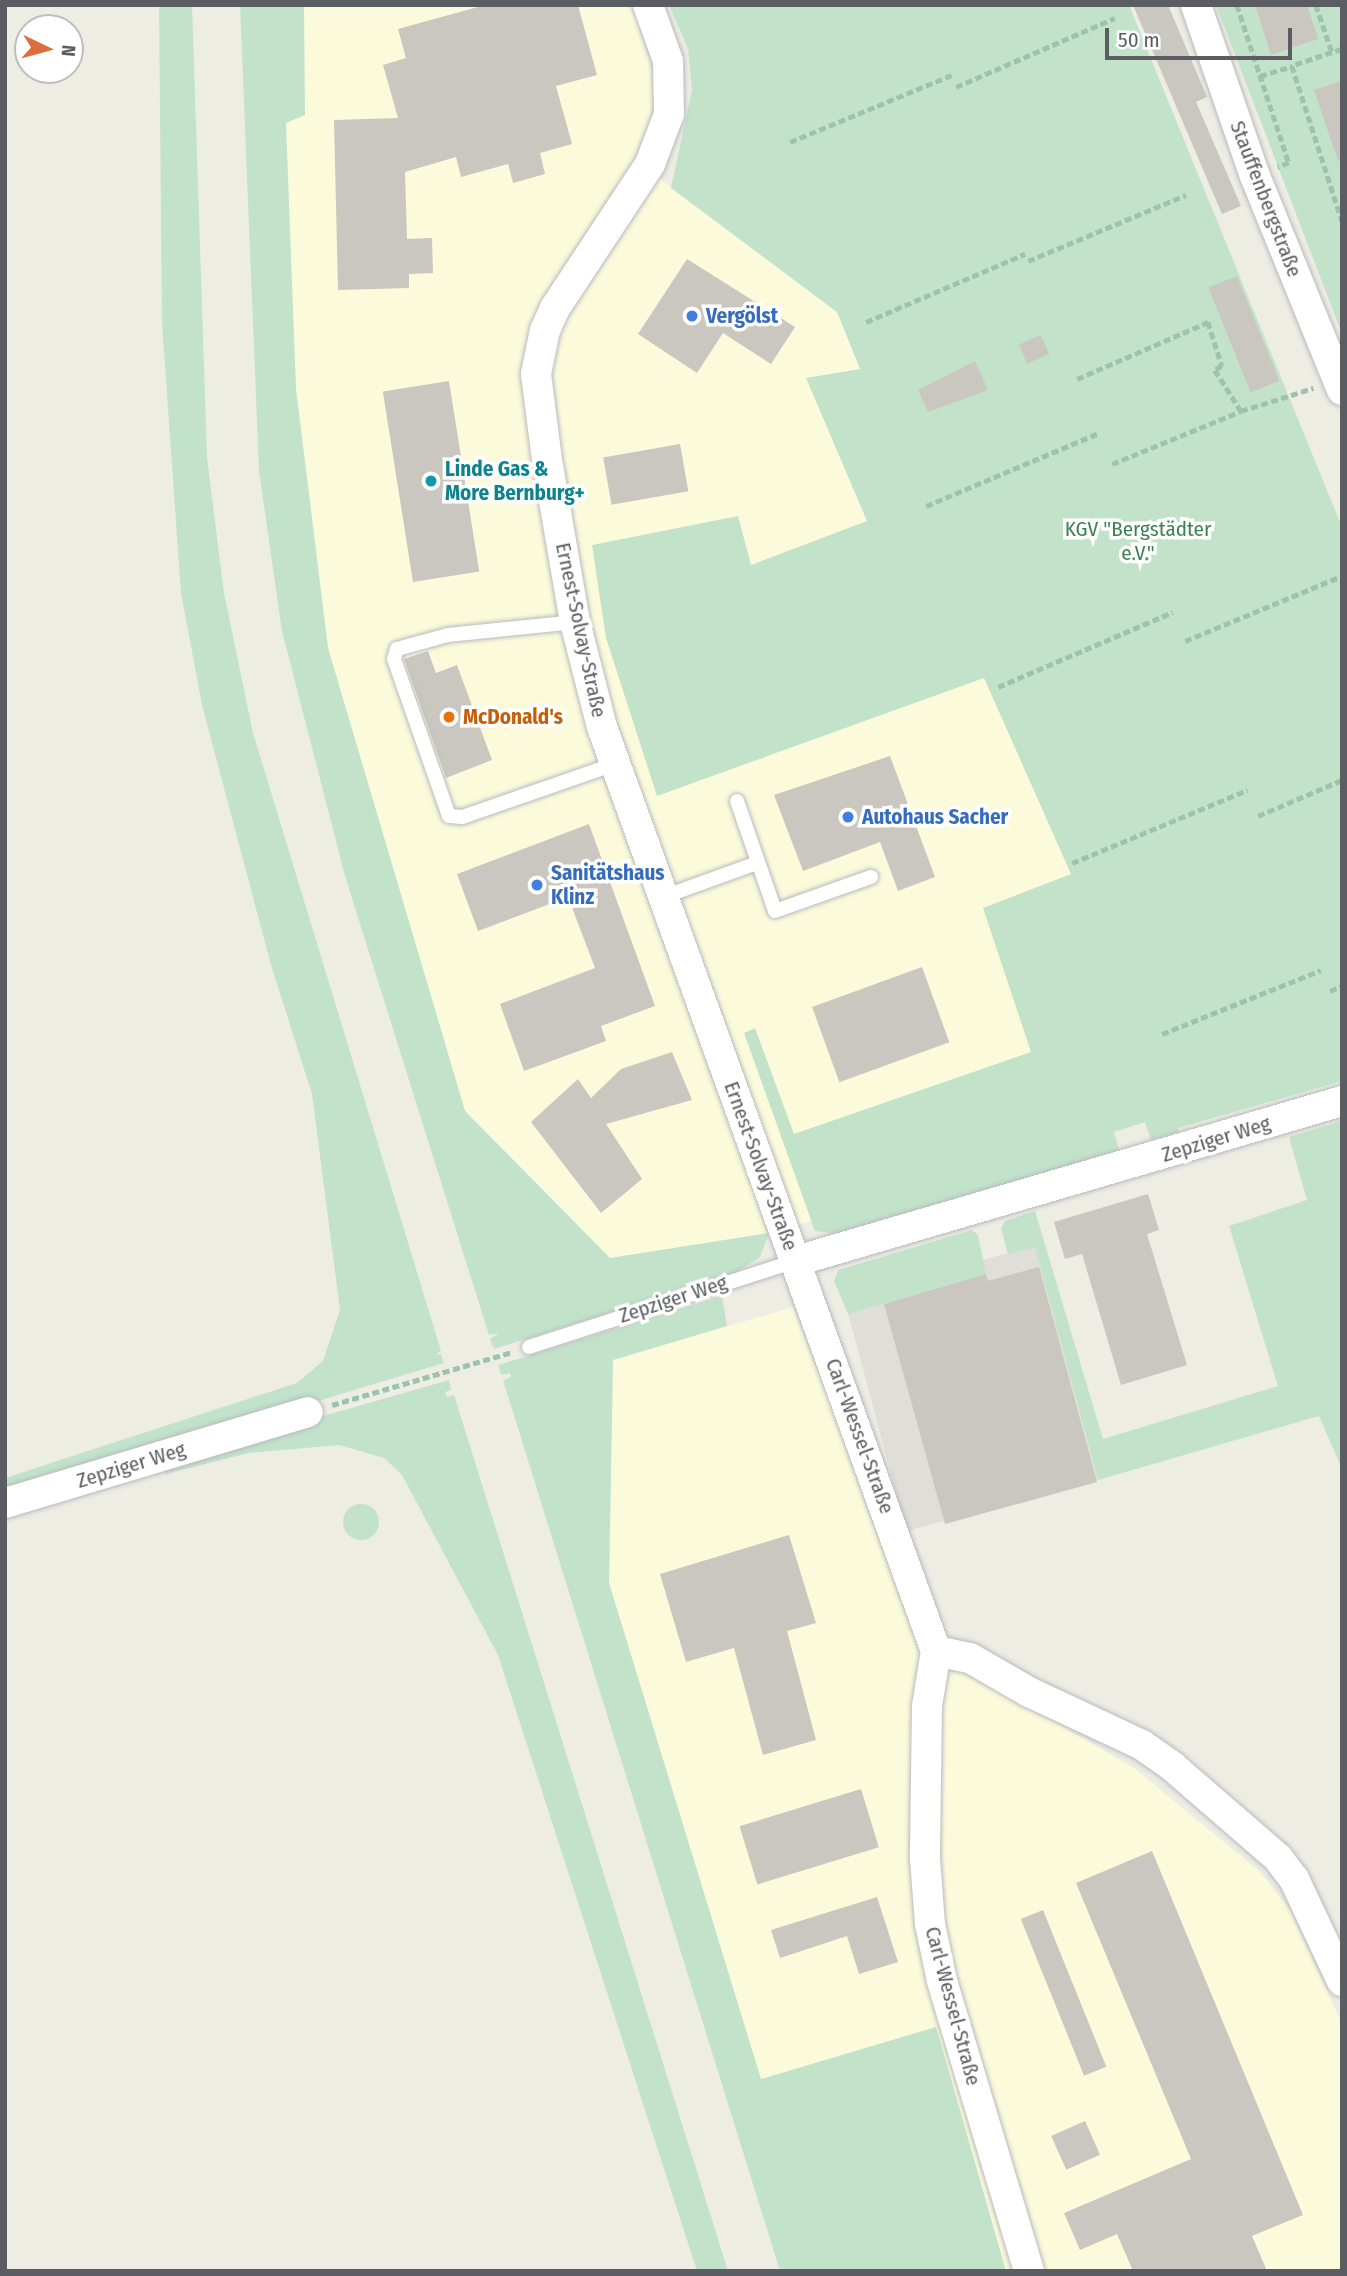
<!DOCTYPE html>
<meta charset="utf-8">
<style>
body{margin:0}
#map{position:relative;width:1347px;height:2276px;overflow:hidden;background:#edede4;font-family:"Fira Sans Condensed",sans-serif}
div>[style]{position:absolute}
.commercial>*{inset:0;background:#fbfbdb}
.industrial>*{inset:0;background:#dfded8;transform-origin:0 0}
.green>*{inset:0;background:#c2e3ca}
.round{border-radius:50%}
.building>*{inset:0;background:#c9c7c0;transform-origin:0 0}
.path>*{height:4.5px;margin-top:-2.25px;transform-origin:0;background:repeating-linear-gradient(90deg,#9cc2b0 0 7px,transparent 0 10.5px)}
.roads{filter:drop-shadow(0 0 2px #b9b9bf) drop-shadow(0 0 2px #b9b9bf)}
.service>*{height:14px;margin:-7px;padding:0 7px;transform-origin:7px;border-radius:7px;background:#fff}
.minor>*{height:30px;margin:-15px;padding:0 15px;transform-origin:15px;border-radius:15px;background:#fff}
.dots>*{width:19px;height:19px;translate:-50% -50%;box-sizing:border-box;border:4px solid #fff;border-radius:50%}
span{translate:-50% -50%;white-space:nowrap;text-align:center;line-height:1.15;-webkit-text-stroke:7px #fff;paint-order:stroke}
.street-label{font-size:21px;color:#5c5d63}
.shop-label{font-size:21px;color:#366cbe;font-weight:700}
.left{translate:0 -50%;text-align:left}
.culture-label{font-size:21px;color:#0d838f;font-weight:700}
.park-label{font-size:21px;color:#3c8250}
.food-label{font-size:21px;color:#c56008;font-weight:700}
.frame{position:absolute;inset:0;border:7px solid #5c5d63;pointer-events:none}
.north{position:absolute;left:14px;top:14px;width:70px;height:70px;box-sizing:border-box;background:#fff;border:2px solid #bebec1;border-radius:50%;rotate:95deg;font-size:19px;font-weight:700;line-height:28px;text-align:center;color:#5c5d63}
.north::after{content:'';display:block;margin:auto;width:24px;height:32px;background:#db6e3b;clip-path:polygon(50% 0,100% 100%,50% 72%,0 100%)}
.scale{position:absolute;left:1105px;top:28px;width:187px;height:32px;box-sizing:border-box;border:4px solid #5c5d63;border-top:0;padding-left:9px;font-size:21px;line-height:24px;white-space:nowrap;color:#5c5d63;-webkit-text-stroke:5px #fff;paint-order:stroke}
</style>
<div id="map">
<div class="commercial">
<i style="clip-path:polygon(280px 5px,633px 5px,654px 79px,649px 135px,636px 161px,837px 312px,1171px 1110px,611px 1283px,465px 1111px,328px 648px,296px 389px)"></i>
<i style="clip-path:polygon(793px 1307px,926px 1648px,1134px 1768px,1260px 1872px,1290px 1910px,1342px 2024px,1342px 2271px,1006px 2271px,936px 2027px,761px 2080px,609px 1583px,613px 1360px)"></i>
</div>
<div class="industrial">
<i style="left:1035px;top:1246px;width:242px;height:198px;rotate:75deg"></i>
</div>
<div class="green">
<i style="clip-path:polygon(159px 5px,192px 5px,207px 457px,224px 593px,253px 733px,441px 1351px,435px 1355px,441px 1354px,444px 1363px,5px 1495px,5px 1478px,297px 1383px,323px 1361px,340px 1310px,312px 1094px,271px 965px,202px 705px,181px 593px,162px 323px)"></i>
<i style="clip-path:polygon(240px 5px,304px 5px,305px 115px,286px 123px,296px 389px,328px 648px,465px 1111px,610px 1258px,769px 1233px,760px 1257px,735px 1273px,494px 1349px,490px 1339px,499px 1333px,489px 1335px,345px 876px,282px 631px,259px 471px)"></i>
<i style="clip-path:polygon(669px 5px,1129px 5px,1342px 527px,1342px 1081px,1178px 1128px,1179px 1132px,1151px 1140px,1145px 1122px,1114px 1132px,1119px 1150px,841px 1234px,815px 1231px,744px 1033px,755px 1028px,794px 1134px,1031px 1052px,983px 908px,1071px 874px,984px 678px,657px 796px,606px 638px,592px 545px,738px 516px,751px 565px,867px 521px,806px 378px,860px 369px,837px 312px,671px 188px,692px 90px,688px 49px)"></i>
<i style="clip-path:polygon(1216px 5px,1342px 5px,1342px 334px)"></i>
<i style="clip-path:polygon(1342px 1121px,1342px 1469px,1319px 1416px,1098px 1480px,1035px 1247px,1008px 1254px,1001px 1228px,1005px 1221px,1035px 1211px,1103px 1439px,1278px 1386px,1229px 1226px,1307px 1200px,1289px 1137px)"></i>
<i style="clip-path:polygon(972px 1230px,978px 1235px,986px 1274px,848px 1314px,834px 1281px,838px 1270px)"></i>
<i style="clip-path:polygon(722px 1296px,727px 1326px,613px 1360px,609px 1583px,761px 2079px,936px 2027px,1006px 2271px,780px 2271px,503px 1380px,511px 1377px,510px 1373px,501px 1375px,498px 1365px)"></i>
<i style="clip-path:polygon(449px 1380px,451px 1390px,445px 1392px,447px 1397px,454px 1395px,728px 2271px,697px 2271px,498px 1655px,402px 1475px,384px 1458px,339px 1445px,249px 1453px,165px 1474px,166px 1461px)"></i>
<i class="round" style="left:343px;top:1504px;width:36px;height:36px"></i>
</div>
<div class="building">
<i style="clip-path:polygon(485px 5px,578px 5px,597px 75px,556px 86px,572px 144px,540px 153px,545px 174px,513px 183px,508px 164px,461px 177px,456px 157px,405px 172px,407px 239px,432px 238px,433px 273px,409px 274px,409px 288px,338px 290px,334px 120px,398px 118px,383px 65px,406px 58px,398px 29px)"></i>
<i style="clip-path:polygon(1133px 5px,1168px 5px,1207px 97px,1196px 102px,1241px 206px,1222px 214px)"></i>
<i style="clip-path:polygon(1255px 5px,1307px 5px,1318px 39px,1271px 55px)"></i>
<i style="clip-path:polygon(1342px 81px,1342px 160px,1338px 161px,1314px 90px)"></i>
<i style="clip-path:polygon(687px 259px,795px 327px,771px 364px,723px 333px,697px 373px,638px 334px)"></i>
<i style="left:1237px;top:276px;width:113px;height:31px;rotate:68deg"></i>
<i style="left:1041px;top:335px;width:21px;height:24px;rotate:67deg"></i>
<i style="clip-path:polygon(975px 361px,988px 390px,928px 412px,918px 390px)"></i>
<i style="left:449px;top:381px;width:193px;height:67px;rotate:81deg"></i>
<i style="left:680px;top:444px;width:48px;height:78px;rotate:80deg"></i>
<i style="clip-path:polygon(428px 651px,436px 673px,457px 665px,492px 760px,446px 778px,404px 659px)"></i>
<i style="clip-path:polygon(890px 756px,935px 877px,898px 891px,880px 842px,803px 871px,774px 795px)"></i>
<i style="clip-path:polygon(589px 824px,655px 1006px,601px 1026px,606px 1041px,524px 1071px,500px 1004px,595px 968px,568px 897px,478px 931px,457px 874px)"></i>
<i style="left:922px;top:967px;width:80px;height:117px;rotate:70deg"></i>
<i style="clip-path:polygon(672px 1052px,692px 1100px,606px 1124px,642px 1179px,601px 1213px,531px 1122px,578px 1079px,591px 1098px,621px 1069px)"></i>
<i style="clip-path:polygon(1148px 1194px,1159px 1230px,1147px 1234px,1187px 1365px,1121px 1385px,1082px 1254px,1065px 1259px,1054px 1222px)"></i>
<i style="clip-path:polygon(1039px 1267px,1097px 1482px,945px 1524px,884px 1304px,986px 1274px,988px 1281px)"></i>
<i style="clip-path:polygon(789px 1535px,816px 1623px,787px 1631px,816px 1740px,763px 1755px,734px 1648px,686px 1662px,660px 1574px)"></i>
<i style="left:861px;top:1789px;width:61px;height:127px;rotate:73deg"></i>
<i style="clip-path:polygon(1152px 1851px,1303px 2215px,1252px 2236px,1267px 2271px,1133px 2271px,1117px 2234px,1080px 2250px,1064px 2213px,1191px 2159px,1076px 1883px)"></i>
<i style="clip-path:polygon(877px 1897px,898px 1962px,859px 1974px,847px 1936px,780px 1958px,771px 1930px)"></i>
<i style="left:1043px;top:1910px;width:169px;height:24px;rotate:68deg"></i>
<i style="left:1085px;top:2121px;width:37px;height:37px;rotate:66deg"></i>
</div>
<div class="path">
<i style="left:1237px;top:5px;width:166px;rotate:71.8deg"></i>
<i style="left:1289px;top:163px;width:12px;rotate:160deg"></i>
<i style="left:1316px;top:5px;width:50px;rotate:71.2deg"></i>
<i style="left:1342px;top:49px;width:53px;rotate:161.2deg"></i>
<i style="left:1292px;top:66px;width:163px;rotate:72.1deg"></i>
<i style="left:1260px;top:76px;width:34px;rotate:-17deg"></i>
<i style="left:956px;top:87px;width:173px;rotate:-23.5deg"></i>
<i style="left:790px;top:142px;width:175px;rotate:-22.5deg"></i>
<i style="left:1028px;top:261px;width:171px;rotate:-22.7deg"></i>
<i style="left:866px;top:322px;width:173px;rotate:-23.2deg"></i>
<i style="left:1077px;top:379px;width:143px;rotate:-23.5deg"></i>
<i style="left:1208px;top:322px;width:46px;rotate:72.3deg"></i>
<i style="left:1222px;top:366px;width:8px;rotate:150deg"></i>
<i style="left:1215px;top:370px;width:49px;rotate:57.6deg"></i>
<i style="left:1241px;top:411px;width:76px;rotate:-17.7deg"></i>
<i style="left:1112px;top:464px;width:139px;rotate:-22.3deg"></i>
<i style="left:926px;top:506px;width:188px;rotate:-22.9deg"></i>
<i style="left:1185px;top:641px;width:170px;rotate:-22.5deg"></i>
<i style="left:998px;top:687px;width:190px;rotate:-23.2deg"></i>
<i style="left:1258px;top:816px;width:91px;rotate:-23.2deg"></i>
<i style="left:1072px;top:863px;width:190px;rotate:-22.6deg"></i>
<i style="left:1330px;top:991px;width:13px;rotate:-23deg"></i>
<i style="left:1162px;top:1034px;width:171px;rotate:-21.9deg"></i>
<i style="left:332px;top:1405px;width:188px;rotate:-16.4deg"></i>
</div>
<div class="roads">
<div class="service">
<i style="left:575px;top:622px;width:128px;rotate:174.2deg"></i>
<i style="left:448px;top:635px;width:53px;rotate:164.6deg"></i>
<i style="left:397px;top:649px;width:10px;rotate:107deg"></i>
<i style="left:394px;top:659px;width:166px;rotate:70.7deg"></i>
<i style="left:449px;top:816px;width:13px;rotate:4deg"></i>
<i style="left:462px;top:817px;width:162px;rotate:-19.1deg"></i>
<i style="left:737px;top:801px;width:116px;rotate:70.9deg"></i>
<i style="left:775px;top:911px;width:102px;rotate:-19.5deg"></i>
<i style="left:663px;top:897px;width:100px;rotate:-19.9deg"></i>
<i style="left:529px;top:1347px;width:281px;rotate:-17.9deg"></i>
</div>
<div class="minor">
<i style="left:648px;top:5px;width:59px;rotate:70.3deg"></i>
<i style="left:668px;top:61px;width:53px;rotate:88.9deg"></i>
<i style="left:669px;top:114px;width:53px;rotate:110.8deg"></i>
<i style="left:650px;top:164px;width:173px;rotate:123.4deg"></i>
<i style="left:555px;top:308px;width:24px;rotate:114deg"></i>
<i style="left:545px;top:330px;width:45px;rotate:101.6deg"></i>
<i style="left:536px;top:374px;width:87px;rotate:82.7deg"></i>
<i style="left:547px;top:460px;width:164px;rotate:80.2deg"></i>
<i style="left:575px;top:622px;width:108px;rotate:75.6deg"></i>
<i style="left:602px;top:727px;width:983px;rotate:70.13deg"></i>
<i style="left:936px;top:1651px;width:56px;rotate:99.3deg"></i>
<i style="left:927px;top:1706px;width:152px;rotate:90.8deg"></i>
<i style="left:925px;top:1858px;width:66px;rotate:85.7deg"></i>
<i style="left:930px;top:1924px;width:58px;rotate:78.1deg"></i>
<i style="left:942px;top:1981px;width:303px;rotate:73.3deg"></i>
<i style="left:1196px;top:5px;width:181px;rotate:71deg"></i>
<i style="left:1255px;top:176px;width:231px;rotate:67.9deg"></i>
<i style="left:796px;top:1261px;width:569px;rotate:-16.33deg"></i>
<i style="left:5px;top:1503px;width:316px;rotate:-16.7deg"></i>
<i style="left:936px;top:1651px;width:35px;rotate:12deg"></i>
<i style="left:970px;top:1658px;width:68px;rotate:30deg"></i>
<i style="left:1029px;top:1692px;width:125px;rotate:25.1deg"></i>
<i style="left:1142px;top:1745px;width:38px;rotate:35deg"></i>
<i style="left:1173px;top:1767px;width:139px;rotate:40.9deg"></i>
<i style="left:1278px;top:1858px;width:26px;rotate:53deg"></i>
<i style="left:1294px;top:1879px;width:113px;rotate:64.8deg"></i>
</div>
</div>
<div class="dots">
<i style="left:692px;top:316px;background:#3f7fe0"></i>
<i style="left:431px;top:481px;background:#0f9aa8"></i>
<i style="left:449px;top:717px;background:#e8710a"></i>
<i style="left:848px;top:817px;background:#3f7fe0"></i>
<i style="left:537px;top:885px;background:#3f7fe0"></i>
</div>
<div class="street-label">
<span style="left:1266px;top:199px;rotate:69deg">Stauffenbergstraße</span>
<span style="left:581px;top:630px;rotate:78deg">Ernest-Solvay-Straße</span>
<span style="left:1216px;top:1139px;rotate:-17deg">Zepziger Weg</span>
<span style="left:761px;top:1166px;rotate:70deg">Ernest-Solvay-Straße</span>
<span style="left:673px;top:1299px;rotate:-18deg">Zepziger Weg</span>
<span style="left:860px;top:1436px;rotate:70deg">Carl-Wessel-Straße</span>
<span style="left:131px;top:1465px;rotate:-17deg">Zepziger Weg</span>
<span style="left:953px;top:2006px;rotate:75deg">Carl-Wessel-Straße</span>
</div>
<div class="shop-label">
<span class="left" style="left:706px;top:316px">Vergölst</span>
<span class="left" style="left:862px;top:817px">Autohaus Sacher</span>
<span class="left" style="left:551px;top:885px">Sanitätshaus<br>Klinz</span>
</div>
<div class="culture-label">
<span class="left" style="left:445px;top:481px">Linde Gas &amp;<br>More Bernburg+</span>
</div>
<div class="park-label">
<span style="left:1138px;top:541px">KGV "Bergstädter<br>e.V."</span>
</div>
<div class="food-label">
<span class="left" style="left:463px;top:717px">McDonald's</span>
</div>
<div class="frame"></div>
<div class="north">N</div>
<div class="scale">50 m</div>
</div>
